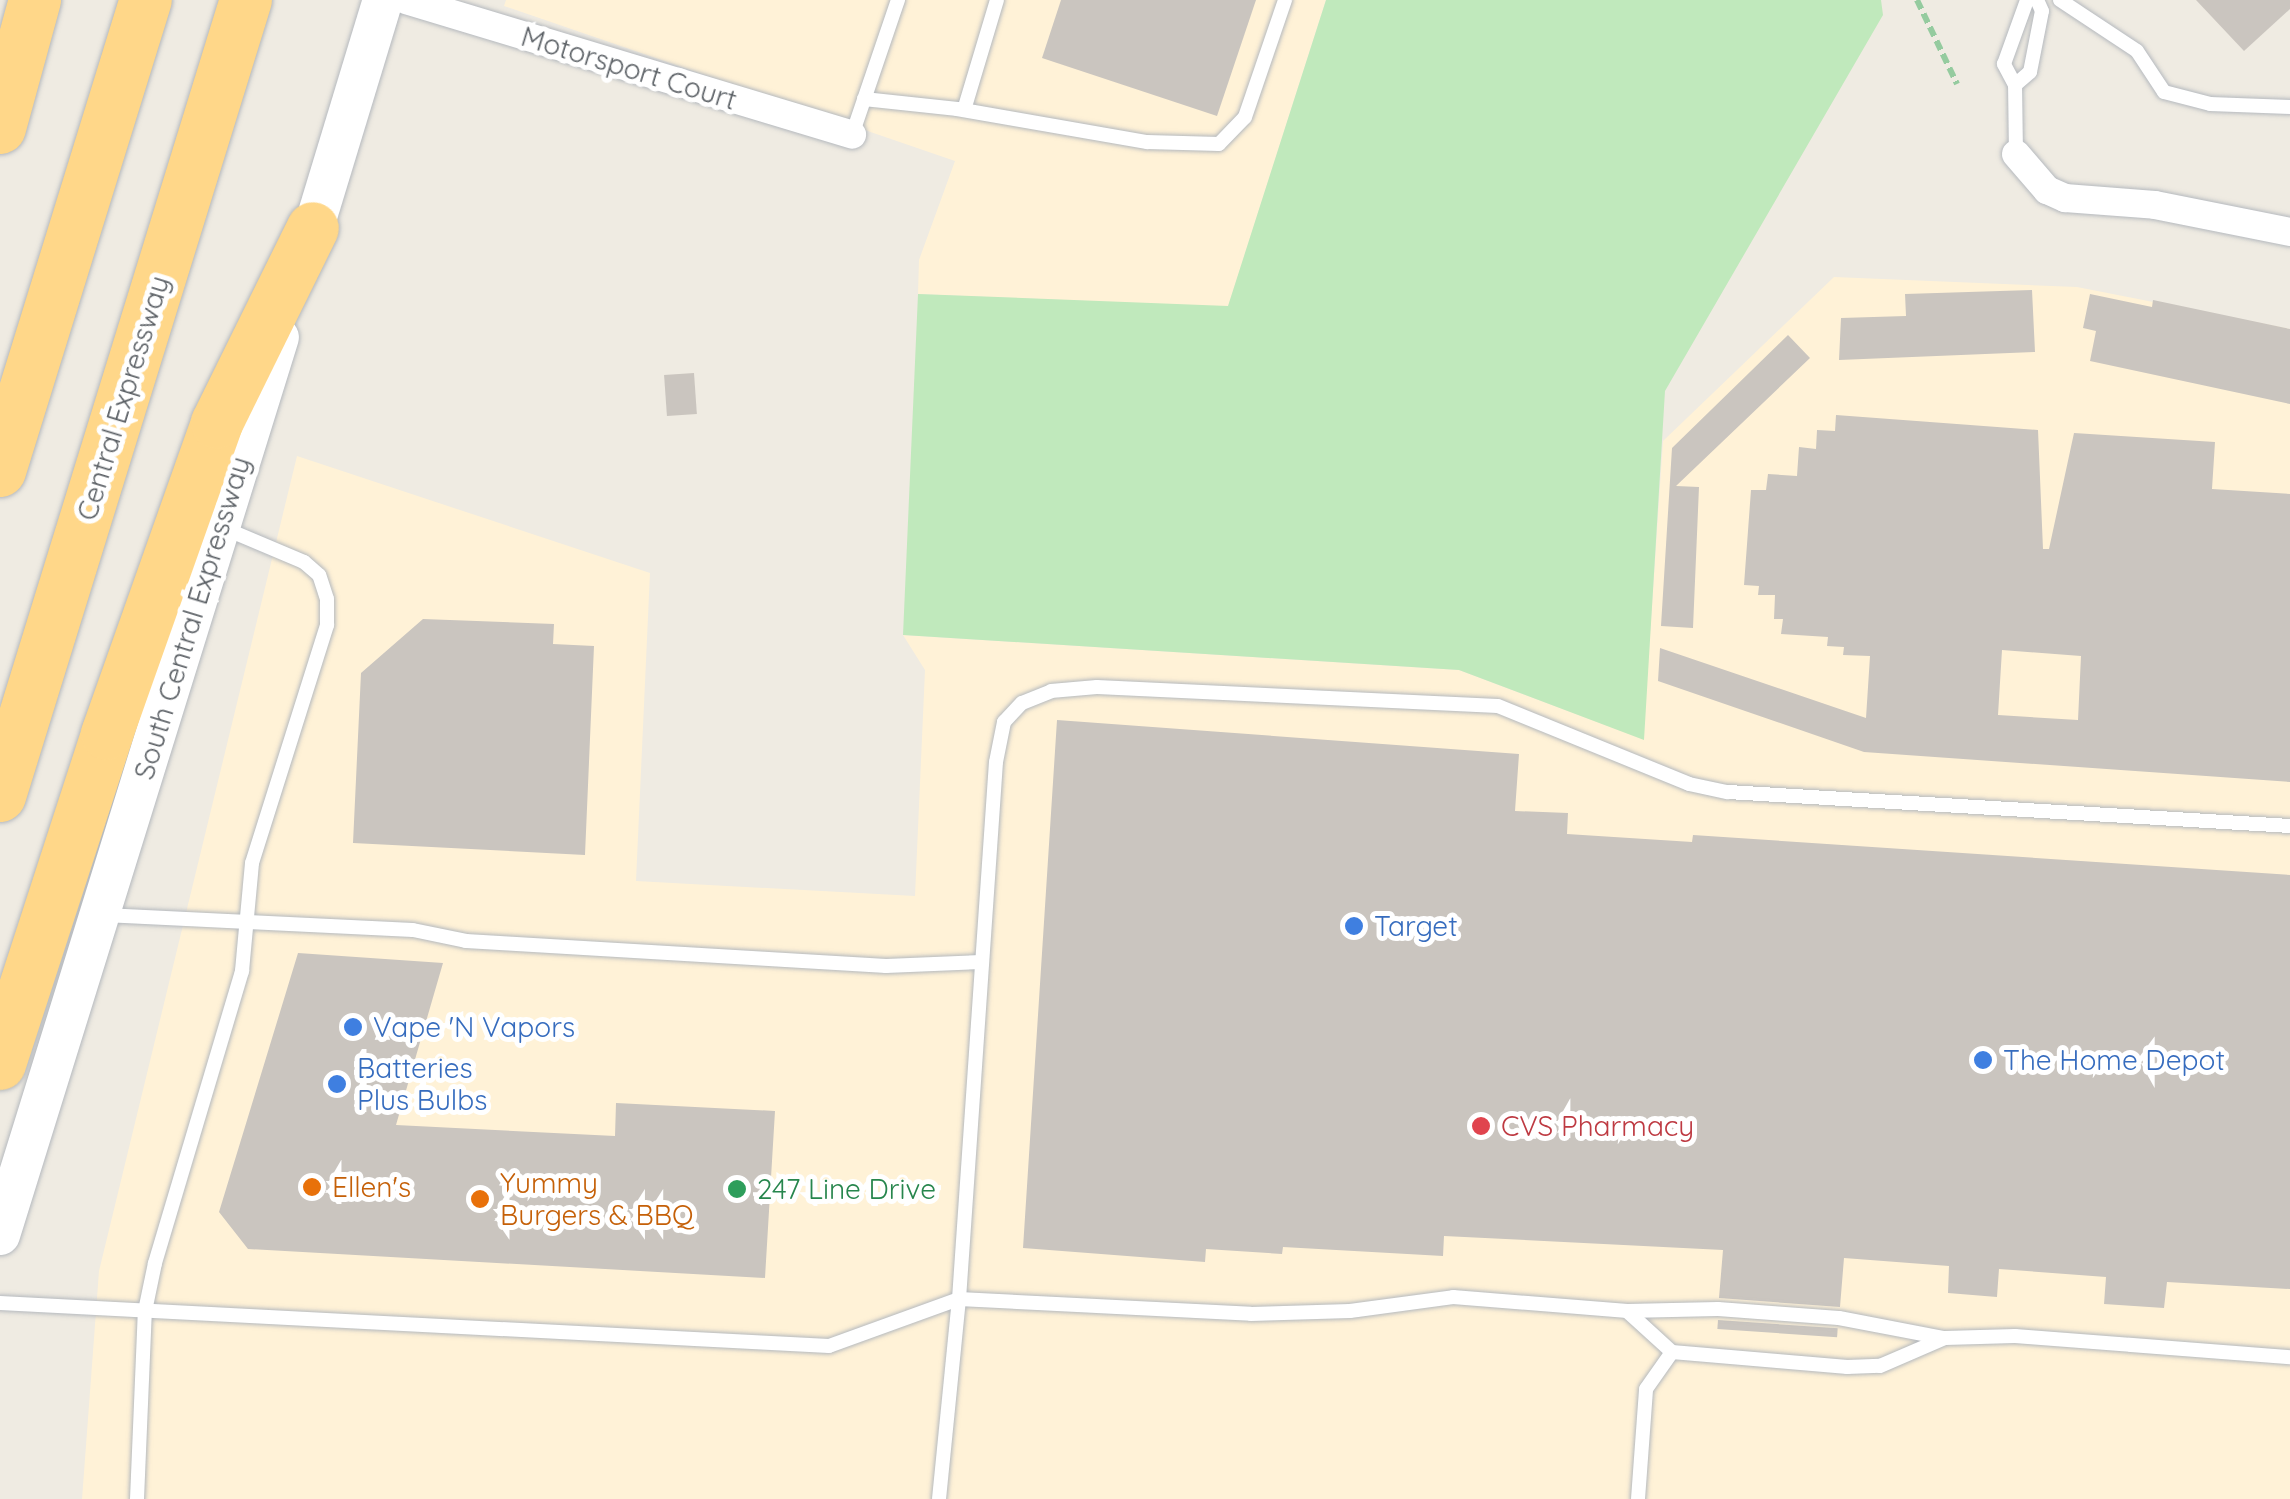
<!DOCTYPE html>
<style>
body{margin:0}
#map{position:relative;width:2290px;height:1499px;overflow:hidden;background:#efebe2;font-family:Quicksand,sans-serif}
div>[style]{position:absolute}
.commercial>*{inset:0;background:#fff2d7}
.green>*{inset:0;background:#c0e9bc}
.building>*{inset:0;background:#cac5bf;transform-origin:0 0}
.path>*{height:6px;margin-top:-3px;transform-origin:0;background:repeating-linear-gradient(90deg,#95cb9f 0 10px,transparent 0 15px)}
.roads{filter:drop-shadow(0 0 2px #b5b9be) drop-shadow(0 0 2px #b5b9be)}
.service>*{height:14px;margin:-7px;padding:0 7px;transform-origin:7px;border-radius:7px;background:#fff}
.minor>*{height:28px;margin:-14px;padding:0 14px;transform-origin:14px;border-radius:14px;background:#fff}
.secondary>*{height:40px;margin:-20px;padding:0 20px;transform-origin:20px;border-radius:20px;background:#fff}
.motorway>*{height:52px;margin:-26px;padding:0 26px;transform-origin:26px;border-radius:26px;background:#ffd789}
.dots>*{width:28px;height:28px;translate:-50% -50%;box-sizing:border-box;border:5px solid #fff;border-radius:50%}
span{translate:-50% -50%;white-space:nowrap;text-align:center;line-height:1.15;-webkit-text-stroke:10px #fff;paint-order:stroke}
.street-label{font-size:28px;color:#5b6065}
.shop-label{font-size:28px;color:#366cbe}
.left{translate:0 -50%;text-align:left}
.health-label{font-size:28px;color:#be3a42}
.food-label{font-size:28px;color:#c56008}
.leisure-label{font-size:28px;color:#27864d}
</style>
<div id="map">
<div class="commercial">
<i style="clip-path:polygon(506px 0,1326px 0,1228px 307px,918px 294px,919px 260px,955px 161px,504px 6px)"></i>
<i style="clip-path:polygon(1834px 277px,2077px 287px,2290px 329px,2290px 1499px,82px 1499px,99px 1271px,297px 456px,650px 573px,636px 881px,915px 896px,925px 670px,903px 635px,1459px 670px,1643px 739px,1663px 441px)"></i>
</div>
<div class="green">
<i style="clip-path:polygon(1326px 0,1881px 0,1883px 15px,1665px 391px,1644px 740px,1459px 670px,903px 635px,918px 294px,1228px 306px)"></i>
</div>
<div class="building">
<i style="clip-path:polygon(1061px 0,1256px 0,1217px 116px,1042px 58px)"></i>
<i style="clip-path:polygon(2196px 0,2290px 0,2290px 9px,2244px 51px)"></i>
<i style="clip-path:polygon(2032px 290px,2035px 352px,1839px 360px,1841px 318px,1906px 316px,1905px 294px)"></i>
<i style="clip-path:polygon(2090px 294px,2152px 307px,2153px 300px,2290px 329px,2290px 404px,2090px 361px,2096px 331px,2083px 328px)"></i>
<i style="clip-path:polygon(1788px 335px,1810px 358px,1676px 486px,1699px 487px,1693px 628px,1661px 626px,1672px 448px)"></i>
<i style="left:694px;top:373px;width:41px;height:30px;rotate:86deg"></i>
<i style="clip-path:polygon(evenodd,1836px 415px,2038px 430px,2043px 549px,2049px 549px,2074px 433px,2215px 442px,2212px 489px,2290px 494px,2290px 782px,1864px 752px,1658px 681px,1660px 648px,1866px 718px,1870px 656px,1843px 655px,1844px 647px,1827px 646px,1828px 637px,1781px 634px,1783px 619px,1774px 619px,1775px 595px,1758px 595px,1759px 586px,1744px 585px,1751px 490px,1766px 490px,1768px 474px,1797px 476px,1799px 447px,1816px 449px,1817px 430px,1835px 431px,1836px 415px,2002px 650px,2081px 656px,2078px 720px,1998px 715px,2002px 650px)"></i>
<i style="clip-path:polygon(423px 619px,554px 624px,553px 644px,594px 646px,585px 855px,353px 843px,361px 673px)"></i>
<i style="clip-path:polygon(1057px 720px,1519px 754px,1515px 811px,1568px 813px,1567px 834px,1692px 842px,1693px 835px,2290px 875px,2290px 1289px,2167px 1282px,2164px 1308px,2104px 1304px,2106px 1277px,1999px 1269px,1997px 1297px,1948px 1293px,1949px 1266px,1844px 1258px,1840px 1307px,1719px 1298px,1723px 1250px,1444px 1236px,1443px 1256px,1283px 1247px,1282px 1254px,1206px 1249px,1205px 1262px,1023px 1248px)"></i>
<i style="clip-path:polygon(298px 953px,443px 963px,396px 1125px,615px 1136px,616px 1103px,775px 1111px,765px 1278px,248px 1249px,219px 1212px)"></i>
<i style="left:1718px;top:1320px;width:120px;height:9px;rotate:4deg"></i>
</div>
<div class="path">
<i style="left:1917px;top:0;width:93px;rotate:64.5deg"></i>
</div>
<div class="roads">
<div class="service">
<i style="left:2060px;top:0;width:92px;rotate:33.5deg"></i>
<i style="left:2137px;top:51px;width:49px;rotate:56.6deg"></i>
<i style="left:2164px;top:92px;width:48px;rotate:14.6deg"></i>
<i style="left:2210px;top:104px;width:80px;rotate:2.1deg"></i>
<i style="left:2015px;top:85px;width:20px;rotate:-41deg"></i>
<i style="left:2030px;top:72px;width:62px;rotate:-78.9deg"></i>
<i style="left:2042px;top:11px;width:12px;rotate:-114deg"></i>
<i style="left:864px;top:99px;width:94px;rotate:6.1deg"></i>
<i style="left:957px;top:109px;width:193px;rotate:9.9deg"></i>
<i style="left:1147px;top:142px;width:72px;rotate:1.6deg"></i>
<i style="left:1219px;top:144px;width:37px;rotate:-46deg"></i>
<i style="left:1245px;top:117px;width:124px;rotate:-71.1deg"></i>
<i style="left:964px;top:110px;width:115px;rotate:-73.3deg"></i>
<i style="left:852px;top:135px;width:143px;rotate:-71.2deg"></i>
<i style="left:2016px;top:154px;width:69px;rotate:-90.8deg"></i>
<i style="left:2015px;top:85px;width:24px;rotate:-118deg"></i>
<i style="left:2004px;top:64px;width:68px;rotate:-70.2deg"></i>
<i style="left:104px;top:915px;width:309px;rotate:2.8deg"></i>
<i style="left:413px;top:930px;width:54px;rotate:11.7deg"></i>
<i style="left:466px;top:941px;width:421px;rotate:3.4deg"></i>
<i style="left:886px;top:966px;width:95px;rotate:-2.4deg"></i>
<i style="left:0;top:1303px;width:830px;rotate:2.97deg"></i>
<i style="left:829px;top:1346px;width:138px;rotate:-19.9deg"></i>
<i style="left:959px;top:1299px;width:292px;rotate:2.9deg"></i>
<i style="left:1251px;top:1314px;width:99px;rotate:-1.7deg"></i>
<i style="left:1350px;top:1311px;width:104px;rotate:-7.7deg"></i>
<i style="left:1453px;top:1297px;width:175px;rotate:4.6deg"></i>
<i style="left:1627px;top:1311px;width:61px;rotate:42.3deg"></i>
<i style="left:1672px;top:1352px;width:176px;rotate:4.9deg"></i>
<i style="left:1847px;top:1367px;width:33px;rotate:-2deg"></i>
<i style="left:1880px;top:1366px;width:71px;rotate:-23.3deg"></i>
<i style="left:1945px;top:1338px;width:70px;rotate:-1.6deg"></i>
<i style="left:2015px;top:1336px;width:276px;rotate:4.4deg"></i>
<i style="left:1627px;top:1311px;width:91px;rotate:-1.3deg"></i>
<i style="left:1718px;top:1309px;width:121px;rotate:4.3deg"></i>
<i style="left:1839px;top:1318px;width:107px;rotate:10.8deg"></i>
<i style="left:137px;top:1499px;width:188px;rotate:-87.6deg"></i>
<i style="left:145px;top:1311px;width:49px;rotate:-78.2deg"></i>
<i style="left:155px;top:1263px;width:305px;rotate:-73.4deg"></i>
<i style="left:242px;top:971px;width:108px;rotate:-84.7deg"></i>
<i style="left:252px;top:863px;width:250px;rotate:-72.5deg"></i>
<i style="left:327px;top:625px;width:26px;rotate:-90deg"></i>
<i style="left:327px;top:599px;width:25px;rotate:-108deg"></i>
<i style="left:319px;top:575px;width:20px;rotate:-139deg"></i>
<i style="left:304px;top:562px;width:90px;rotate:-157.1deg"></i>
<i style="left:939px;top:1499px;width:201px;rotate:-84.3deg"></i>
<i style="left:959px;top:1299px;width:538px;rotate:-86.06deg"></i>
<i style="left:996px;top:762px;width:41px;rotate:-78.7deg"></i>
<i style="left:1004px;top:722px;width:26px;rotate:-47deg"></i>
<i style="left:1022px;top:703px;width:31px;rotate:-22deg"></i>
<i style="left:1051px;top:691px;width:46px;rotate:-5deg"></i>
<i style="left:1097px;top:687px;width:401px;rotate:2.7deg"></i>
<i style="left:1498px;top:706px;width:206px;rotate:22.2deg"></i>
<i style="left:1689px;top:784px;width:40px;rotate:12deg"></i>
<i style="left:1728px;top:792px;width:563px;rotate:3.46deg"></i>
<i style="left:1638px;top:1499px;width:110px;rotate:-85.8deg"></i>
<i style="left:1646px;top:1389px;width:45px;rotate:-54.9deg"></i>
</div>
<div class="minor">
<i style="left:406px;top:0;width:466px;rotate:16.8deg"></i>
<i style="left:2016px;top:154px;width:48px;rotate:49.3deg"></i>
<i style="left:2047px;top:190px;width:20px;rotate:24deg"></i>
<i style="left:2065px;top:198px;width:90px;rotate:4.4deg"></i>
<i style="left:2155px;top:205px;width:138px;rotate:11.3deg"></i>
</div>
<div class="secondary">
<i style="left:306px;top:253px;width:264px;rotate:-73.1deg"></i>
<i style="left:0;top:1235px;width:940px;rotate:-72.74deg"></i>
</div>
<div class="motorway">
<i style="left:0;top:128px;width:133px;rotate:-74.7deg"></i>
<i style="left:0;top:471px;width:493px;rotate:-72.8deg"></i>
<i style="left:0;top:796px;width:833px;rotate:-72.83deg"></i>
<i style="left:0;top:1064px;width:347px;rotate:-72deg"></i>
<i style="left:107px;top:734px;width:330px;rotate:-70.5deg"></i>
<i style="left:217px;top:423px;width:217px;rotate:-63.8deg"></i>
</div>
</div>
<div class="dots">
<i style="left:1354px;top:926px;background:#3f7fe0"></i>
<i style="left:353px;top:1027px;background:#3f7fe0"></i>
<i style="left:1983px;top:1060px;background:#3f7fe0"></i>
<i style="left:337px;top:1084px;background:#3f7fe0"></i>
<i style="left:1481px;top:1126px;background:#e0444e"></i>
<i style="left:312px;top:1187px;background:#e8710a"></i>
<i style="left:737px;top:1189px;background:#2e9e5b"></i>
<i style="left:480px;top:1199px;background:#e8710a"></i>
</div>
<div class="street-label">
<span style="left:629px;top:68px;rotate:17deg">Motorsport Court</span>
<span style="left:123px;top:398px;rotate:-73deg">Central Expressway</span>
<span style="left:192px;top:618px;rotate:-73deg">South Central Expressway</span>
</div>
<div class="shop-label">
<span class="left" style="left:1374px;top:926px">Target</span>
<span class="left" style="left:373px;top:1027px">Vape 'N Vapors</span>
<span class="left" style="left:2003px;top:1060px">The Home Depot</span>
<span class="left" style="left:357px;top:1084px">Batteries<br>Plus Bulbs</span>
</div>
<div class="health-label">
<span class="left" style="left:1501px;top:1126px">CVS Pharmacy</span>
</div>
<div class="food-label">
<span class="left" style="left:500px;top:1199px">Yummy<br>Burgers &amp; BBQ</span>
<span class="left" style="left:332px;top:1187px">Ellen's</span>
</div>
<div class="leisure-label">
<span class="left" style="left:757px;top:1189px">247 Line Drive</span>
</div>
</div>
